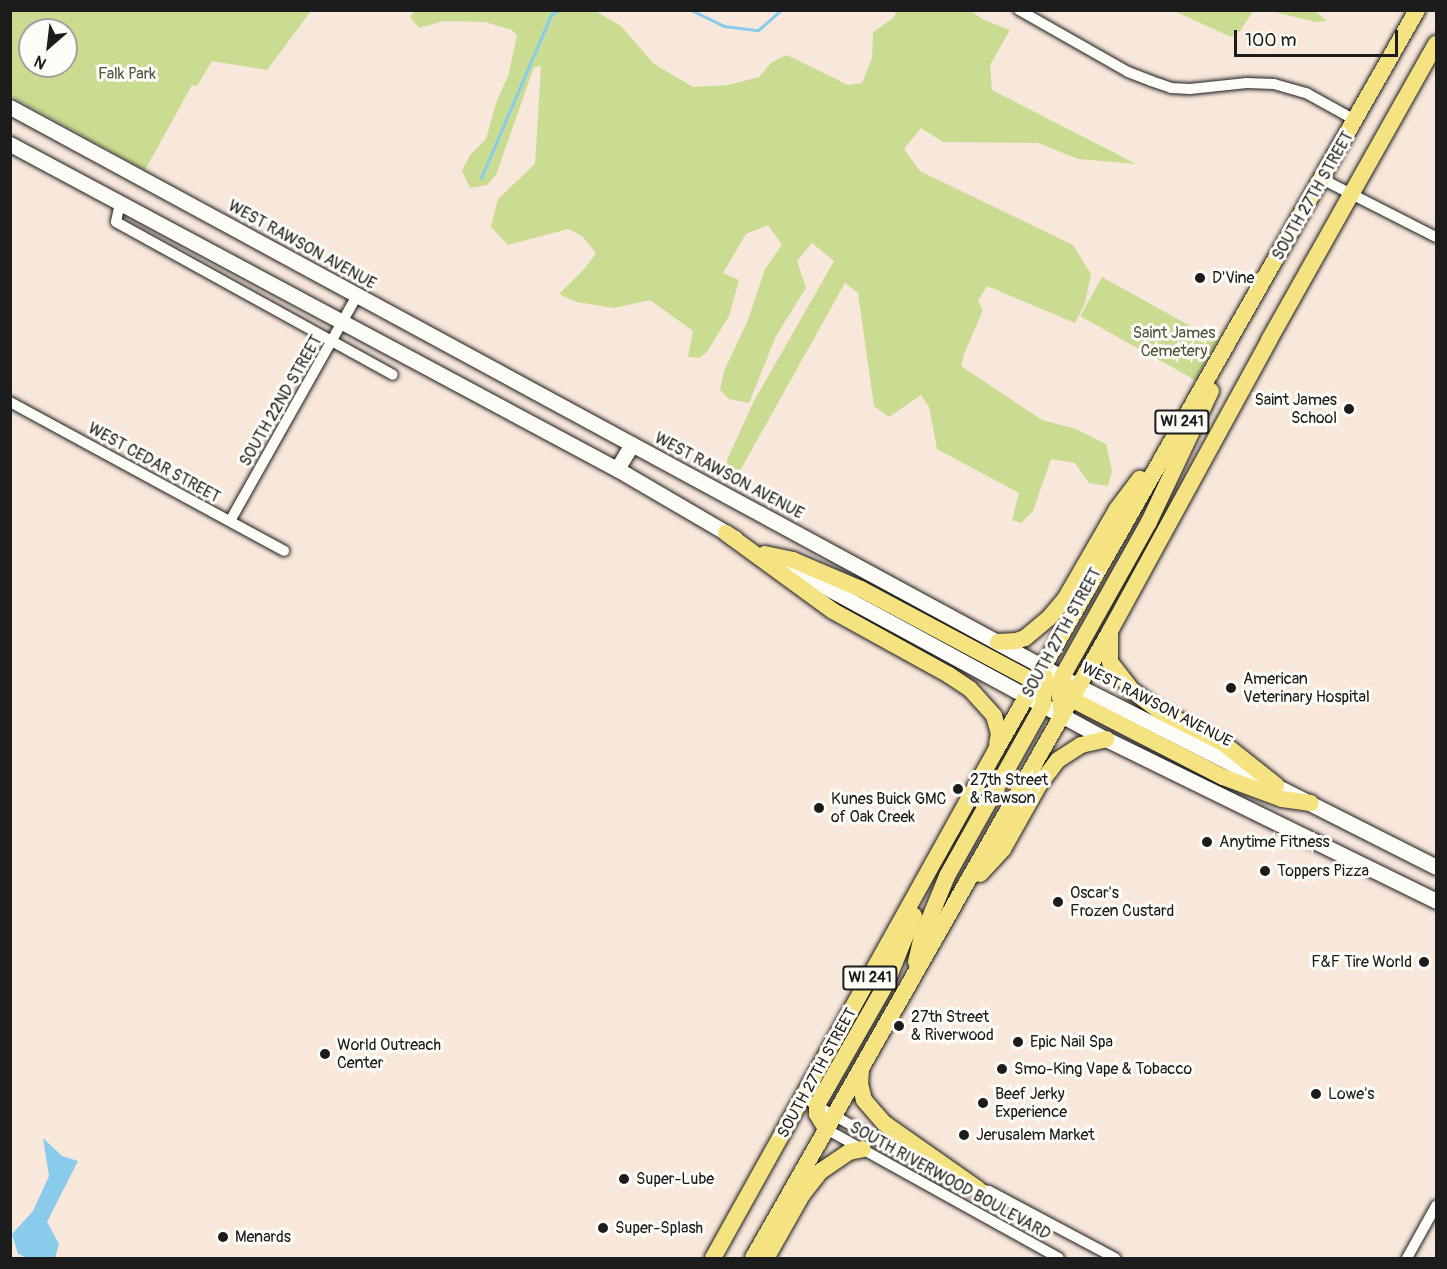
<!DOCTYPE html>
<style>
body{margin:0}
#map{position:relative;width:1447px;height:1269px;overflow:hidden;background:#f8e8dc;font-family:Pangolin,sans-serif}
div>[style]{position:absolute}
.green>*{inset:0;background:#c9dc91;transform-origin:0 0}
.water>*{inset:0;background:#88cbea}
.stream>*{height:3px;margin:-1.5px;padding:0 1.5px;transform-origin:1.5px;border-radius:1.5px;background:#88cbea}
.roads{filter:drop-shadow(0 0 2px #1c1c1c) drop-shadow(0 0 2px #1c1c1c)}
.minor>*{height:10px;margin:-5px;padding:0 5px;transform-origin:5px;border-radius:5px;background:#fdfcf7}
.secondary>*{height:15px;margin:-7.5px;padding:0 7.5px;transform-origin:7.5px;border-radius:7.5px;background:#fdfcf7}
.primary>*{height:16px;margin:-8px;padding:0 8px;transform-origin:8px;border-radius:8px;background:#f5e382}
.dots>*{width:16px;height:16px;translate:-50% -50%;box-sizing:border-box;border:3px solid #fdfcf7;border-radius:50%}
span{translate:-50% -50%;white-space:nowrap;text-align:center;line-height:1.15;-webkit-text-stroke:6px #fdfcf7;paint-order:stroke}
.shield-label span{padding:2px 4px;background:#fdfcf7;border:2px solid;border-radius:4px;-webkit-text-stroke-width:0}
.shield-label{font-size:15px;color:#1c1c1c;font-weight:700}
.park-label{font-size:16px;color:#50563f}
.street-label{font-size:16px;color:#1c1c1c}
.poi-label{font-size:16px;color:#1c1c1c}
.left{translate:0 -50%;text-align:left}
.right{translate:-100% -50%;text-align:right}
.frame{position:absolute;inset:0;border:12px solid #1c1c1c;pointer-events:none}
.north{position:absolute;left:18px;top:18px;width:60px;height:60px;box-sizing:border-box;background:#fdfcf7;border:2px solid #a3a29f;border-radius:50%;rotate:208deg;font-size:16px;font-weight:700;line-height:24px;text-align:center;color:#1c1c1c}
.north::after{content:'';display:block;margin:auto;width:21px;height:27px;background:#1c1c1c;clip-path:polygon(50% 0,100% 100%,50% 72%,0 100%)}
.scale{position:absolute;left:1234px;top:30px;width:164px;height:27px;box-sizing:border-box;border:3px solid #1c1c1c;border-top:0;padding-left:8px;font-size:18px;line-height:21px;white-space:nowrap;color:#1c1c1c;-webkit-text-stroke:4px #fdfcf7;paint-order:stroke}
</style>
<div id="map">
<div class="green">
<i style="clip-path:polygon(415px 10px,595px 11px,621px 26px,654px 64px,693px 87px,728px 85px,759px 77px,772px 62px,787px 55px,848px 85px,862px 83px,872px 58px,873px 32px,892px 19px,898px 11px,971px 11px,984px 20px,1010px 30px,990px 65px,992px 90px,1136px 164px,1078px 159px,1038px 143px,943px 142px,921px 128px,904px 149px,920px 171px,1073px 245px,1091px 274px,1085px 303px,1075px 323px,987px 286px,978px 301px,983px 310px,964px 354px,961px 366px,1042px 420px,1076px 429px,1106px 444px,1112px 471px,1108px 486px,1089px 483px,1075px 463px,1051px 459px,1033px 511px,1021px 523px,1012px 520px,1019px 493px,937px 449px,929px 407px,921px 395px,889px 417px,874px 406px,858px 293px,845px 283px,741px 469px,730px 472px,727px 469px,727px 460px,754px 401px,834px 261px,812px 243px,797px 261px,806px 288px,776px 336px,749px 403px,729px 399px,720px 390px,724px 371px,748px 320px,765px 269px,782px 245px,768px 225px,746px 234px,723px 273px,739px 280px,729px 316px,707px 352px,699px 358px,688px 357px,693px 331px,650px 300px,614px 308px,577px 302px,559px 294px,586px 267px,596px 253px,582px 236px,568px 229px,508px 245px,491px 227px,498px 199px,535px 164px,541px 66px,534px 67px,496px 175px,487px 185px,470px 188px,462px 171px,470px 155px,486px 139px,496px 103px,508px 76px,517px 36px,512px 30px,485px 22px,444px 21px,419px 28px,410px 17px)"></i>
<i style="clip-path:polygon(evenodd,10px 11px,11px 10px,311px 11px,267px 70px,212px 61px,197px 86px,192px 85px,145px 170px,11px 96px,10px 11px,30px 30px,66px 30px,66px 66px,30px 66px,30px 30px)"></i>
<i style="clip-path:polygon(1174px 11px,1253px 10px,1253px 11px,1240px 31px,1231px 37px)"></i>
<i style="clip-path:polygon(1270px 11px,1315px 11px,1327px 21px,1316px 22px)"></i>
<i style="left:1102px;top:277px;width:132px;height:45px;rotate:29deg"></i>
</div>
<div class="water">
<i style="clip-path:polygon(43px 1138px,62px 1156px,78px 1161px,47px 1222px,59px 1244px,55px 1258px,27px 1258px,18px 1254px,12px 1234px,33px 1211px,49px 1176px)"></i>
</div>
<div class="stream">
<i style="left:691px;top:10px;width:37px;rotate:26deg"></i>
<i style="left:724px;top:26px;width:34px;rotate:7deg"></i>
<i style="left:758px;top:30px;width:30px;rotate:-41deg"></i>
<i style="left:481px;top:178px;width:177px;rotate:-66.8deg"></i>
<i style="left:551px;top:15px;width:9px;rotate:-32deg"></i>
</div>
<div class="roads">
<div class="minor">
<i style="left:1019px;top:10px;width:125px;rotate:29.6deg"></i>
<i style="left:1128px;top:72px;width:25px;rotate:21deg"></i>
<i style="left:1151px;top:81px;width:21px;rotate:19deg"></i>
<i style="left:1171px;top:88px;width:19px;rotate:3deg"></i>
<i style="left:1190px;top:89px;width:57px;rotate:-6deg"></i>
<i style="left:1247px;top:83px;width:27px;rotate:2deg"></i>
<i style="left:1274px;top:84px;width:35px;rotate:16deg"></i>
<i style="left:1308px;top:94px;width:54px;rotate:29deg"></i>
<i style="left:1322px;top:179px;width:128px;rotate:27deg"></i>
<i style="left:120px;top:203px;width:19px;rotate:102deg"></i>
<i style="left:116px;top:222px;width:316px;rotate:28.9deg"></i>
<i style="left:10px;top:402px;width:312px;rotate:28.5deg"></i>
<i style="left:230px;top:521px;width:258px;rotate:-60.6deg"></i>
<i style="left:812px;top:1103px;width:161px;rotate:29.4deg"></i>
<i style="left:952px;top:1182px;width:38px;rotate:14deg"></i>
<i style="left:989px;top:1191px;width:143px;rotate:28deg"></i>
<i style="left:826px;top:1129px;width:266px;rotate:29deg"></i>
<i style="left:1407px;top:1258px;width:60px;rotate:-60.9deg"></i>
</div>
<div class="secondary">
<i style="left:10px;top:107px;width:1215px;rotate:28.46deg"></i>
<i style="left:1078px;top:686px;width:401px;rotate:26.8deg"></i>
<i style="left:10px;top:144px;width:689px;rotate:28.17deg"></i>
<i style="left:617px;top:469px;width:137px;rotate:30.3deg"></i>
<i style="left:617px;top:469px;width:29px;rotate:-59deg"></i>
<i style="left:772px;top:558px;width:380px;rotate:28.5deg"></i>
<i style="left:1106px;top:739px;width:368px;rotate:26.1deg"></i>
</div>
<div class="primary">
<i style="left:726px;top:533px;width:132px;rotate:36.1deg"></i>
<i style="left:833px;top:611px;width:132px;rotate:28.9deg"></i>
<i style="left:949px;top:675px;width:25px;rotate:34deg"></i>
<i style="left:970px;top:689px;width:36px;rotate:48deg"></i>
<i style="left:994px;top:716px;width:18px;rotate:74deg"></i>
<i style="left:999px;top:733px;width:12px;rotate:99deg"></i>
<i style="left:765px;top:554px;width:29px;rotate:12deg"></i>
<i style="left:793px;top:560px;width:74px;rotate:23.1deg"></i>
<i style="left:861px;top:589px;width:197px;rotate:28.1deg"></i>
<i style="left:1035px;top:682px;width:25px;rotate:16deg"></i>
<i style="left:1059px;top:689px;width:10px;rotate:-11deg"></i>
<i style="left:1110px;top:632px;width:30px;rotate:90deg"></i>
<i style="left:1110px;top:662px;width:37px;rotate:52deg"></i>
<i style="left:1133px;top:691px;width:34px;rotate:37deg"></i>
<i style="left:1160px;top:711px;width:71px;rotate:26.9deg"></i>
<i style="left:1223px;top:743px;width:68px;rotate:38.4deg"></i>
<i style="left:998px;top:642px;width:18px;rotate:-3deg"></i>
<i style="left:1016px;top:641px;width:9px;rotate:-18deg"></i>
<i style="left:1025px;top:638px;width:31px;rotate:-40deg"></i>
<i style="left:1049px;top:618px;width:25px;rotate:-50deg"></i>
<i style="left:1065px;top:599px;width:104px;rotate:-60deg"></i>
<i style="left:1117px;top:509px;width:38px;rotate:-53deg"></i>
<i style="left:1061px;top:697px;width:10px;rotate:11deg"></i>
<i style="left:1071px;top:699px;width:171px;rotate:27.2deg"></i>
<i style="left:1223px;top:777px;width:63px;rotate:20.4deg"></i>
<i style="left:1282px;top:799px;width:29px;rotate:8deg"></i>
<i style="left:1062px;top:716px;width:27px;rotate:-96deg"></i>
<i style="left:1059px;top:689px;width:12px;rotate:-76deg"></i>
<i style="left:1062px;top:677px;width:178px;rotate:-60.7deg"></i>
<i style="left:1149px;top:522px;width:145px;rotate:-64.7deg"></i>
<i style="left:980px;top:874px;width:34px;rotate:-47deg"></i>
<i style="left:1003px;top:849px;width:73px;rotate:-60.6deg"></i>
<i style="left:1039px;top:785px;width:31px;rotate:-53deg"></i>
<i style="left:1058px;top:760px;width:27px;rotate:-33deg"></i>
<i style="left:1081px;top:745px;width:26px;rotate:-13deg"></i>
<i style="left:916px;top:962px;width:26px;rotate:-77deg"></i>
<i style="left:922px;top:937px;width:66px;rotate:-67.7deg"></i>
<i style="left:947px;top:876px;width:196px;rotate:-60.7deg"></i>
<i style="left:1043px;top:705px;width:28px;rotate:-86deg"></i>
<i style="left:861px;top:1070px;width:14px;rotate:94deg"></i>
<i style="left:860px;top:1084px;width:16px;rotate:76deg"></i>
<i style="left:864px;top:1100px;width:30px;rotate:49deg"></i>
<i style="left:884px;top:1123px;width:115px;rotate:35.1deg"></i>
<i style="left:826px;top:1129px;width:17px;rotate:-121deg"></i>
<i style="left:817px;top:1114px;width:9px;rotate:-90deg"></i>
<i style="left:817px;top:1105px;width:139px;rotate:-60.3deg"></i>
<i style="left:886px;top:984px;width:74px;rotate:-67.9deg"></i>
<i style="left:768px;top:1255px;width:69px;rotate:-60.5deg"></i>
<i style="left:802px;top:1195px;width:31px;rotate:-52deg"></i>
<i style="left:821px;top:1171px;width:34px;rotate:-34deg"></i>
<i style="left:849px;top:1152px;width:14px;rotate:-12deg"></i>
<i style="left:713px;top:1258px;width:582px;rotate:-60.88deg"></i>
<i style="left:996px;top:750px;width:851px;rotate:-60.36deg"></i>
<i style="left:753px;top:1258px;width:722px;rotate:-60.34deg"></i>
<i style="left:1110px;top:631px;width:332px;rotate:-61.3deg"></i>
<i style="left:1269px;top:340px;width:340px;rotate:-60.6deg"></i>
</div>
</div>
<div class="dots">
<i style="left:1200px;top:278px;background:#1c1c1c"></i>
<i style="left:1349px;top:409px;background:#1c1c1c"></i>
<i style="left:1231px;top:688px;background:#1c1c1c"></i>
<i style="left:958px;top:789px;background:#1c1c1c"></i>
<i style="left:819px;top:808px;background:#1c1c1c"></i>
<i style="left:1207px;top:842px;background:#1c1c1c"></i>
<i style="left:1265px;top:871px;background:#1c1c1c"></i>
<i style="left:1058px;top:902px;background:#1c1c1c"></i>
<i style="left:1424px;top:962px;background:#1c1c1c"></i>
<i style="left:899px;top:1026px;background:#1c1c1c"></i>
<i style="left:1018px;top:1042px;background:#1c1c1c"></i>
<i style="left:325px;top:1054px;background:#1c1c1c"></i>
<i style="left:1002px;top:1069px;background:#1c1c1c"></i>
<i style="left:1316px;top:1094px;background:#1c1c1c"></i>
<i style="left:983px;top:1103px;background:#1c1c1c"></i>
<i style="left:964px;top:1135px;background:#1c1c1c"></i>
<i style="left:624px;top:1179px;background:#1c1c1c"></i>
<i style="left:603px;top:1228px;background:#1c1c1c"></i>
<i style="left:223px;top:1237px;background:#1c1c1c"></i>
</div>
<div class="shield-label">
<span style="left:1182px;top:422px">WI 241</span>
<span style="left:870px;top:978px">WI 241</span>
</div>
<div class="park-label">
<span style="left:127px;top:74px">Falk Park</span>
<span style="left:1174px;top:342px">Saint James<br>Cemetery</span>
</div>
<div class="street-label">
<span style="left:1313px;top:196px;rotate:-60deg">SOUTH 27TH STREET</span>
<span style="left:302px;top:245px;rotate:29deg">WEST RAWSON AVENUE</span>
<span style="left:281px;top:401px;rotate:-60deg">SOUTH 22ND STREET</span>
<span style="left:154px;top:463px;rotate:29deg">WEST CEDAR STREET</span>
<span style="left:729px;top:476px;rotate:28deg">WEST RAWSON AVENUE</span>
<span style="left:1062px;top:633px;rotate:-61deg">SOUTH 27TH STREET</span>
<span style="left:1157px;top:705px;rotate:27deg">WEST RAWSON AVENUE</span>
<span style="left:817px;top:1073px;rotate:-61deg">SOUTH 27TH STREET</span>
<span style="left:950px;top:1181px;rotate:29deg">SOUTH RIVERWOOD BOULEVARD</span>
</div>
<div class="poi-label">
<span class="left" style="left:1212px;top:278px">D'Vine</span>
<span class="right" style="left:1337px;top:409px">Saint James<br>School</span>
<span class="left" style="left:1243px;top:688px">American<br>Veterinary Hospital</span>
<span class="left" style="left:970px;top:789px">27th Street<br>&amp; Rawson</span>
<span class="left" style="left:831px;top:808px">Kunes Buick GMC<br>of Oak Creek</span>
<span class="left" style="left:1219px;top:842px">Anytime Fitness</span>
<span class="left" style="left:1277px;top:871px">Toppers Pizza</span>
<span class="left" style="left:1070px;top:902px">Oscar's<br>Frozen Custard</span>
<span class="right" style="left:1412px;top:962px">F&amp;F Tire World</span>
<span class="left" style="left:911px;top:1026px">27th Street<br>&amp; Riverwood</span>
<span class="left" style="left:1030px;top:1042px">Epic Nail Spa</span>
<span class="left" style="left:337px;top:1054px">World Outreach<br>Center</span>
<span class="left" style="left:1014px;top:1069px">Smo-King Vape &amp; Tobacco</span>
<span class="left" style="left:995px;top:1103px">Beef Jerky<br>Experience</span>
<span class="left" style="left:1328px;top:1094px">Lowe's</span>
<span class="left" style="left:976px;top:1135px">Jerusalem Market</span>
<span class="left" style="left:636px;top:1179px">Super-Lube</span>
<span class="left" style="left:615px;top:1228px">Super-Splash</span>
<span class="left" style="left:235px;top:1237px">Menards</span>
</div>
<div class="frame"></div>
<div class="north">N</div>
<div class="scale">100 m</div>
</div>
